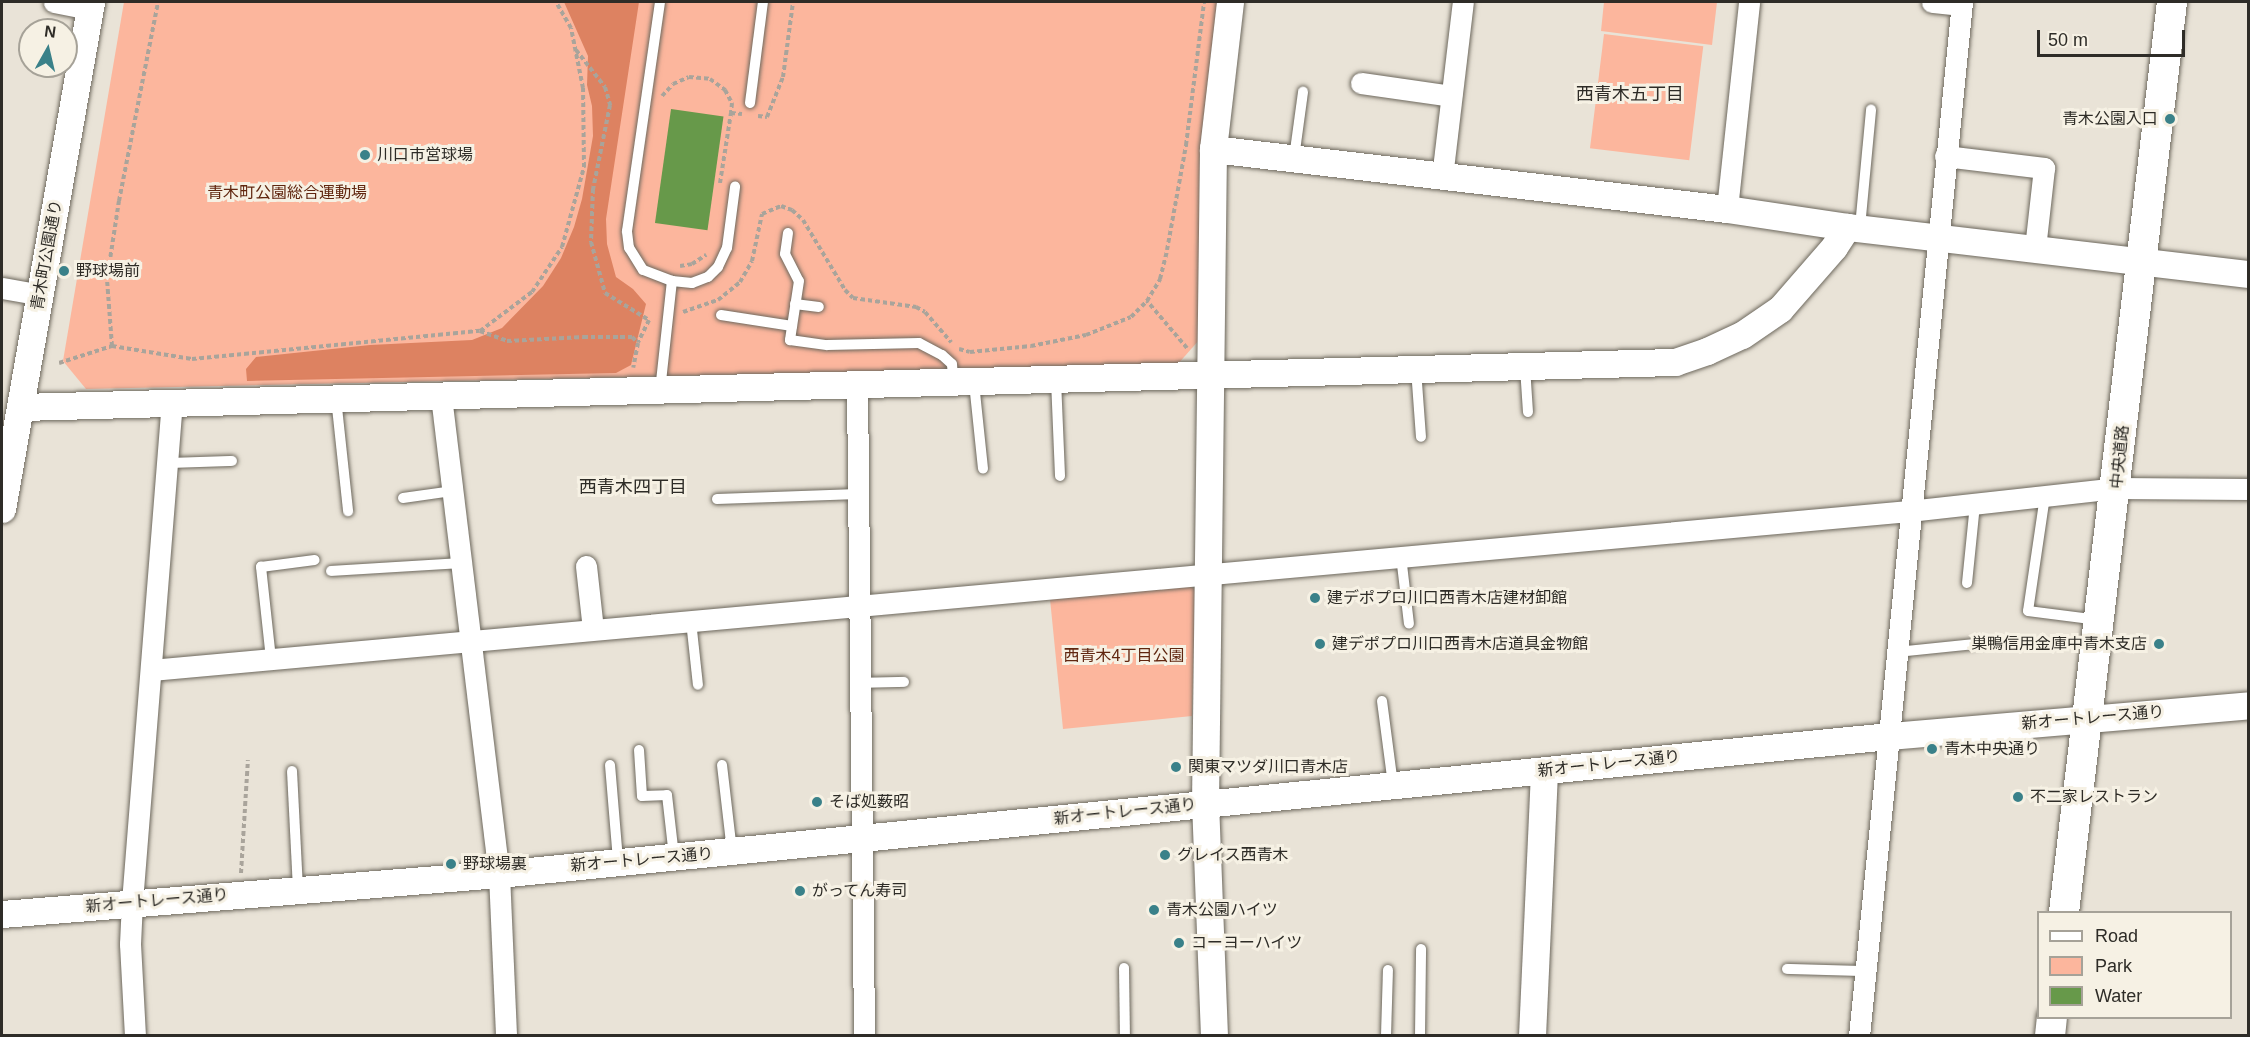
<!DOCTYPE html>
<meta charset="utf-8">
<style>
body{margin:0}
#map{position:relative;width:2250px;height:1037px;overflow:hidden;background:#e9e3d7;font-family:Arial,"Noto Sans JP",sans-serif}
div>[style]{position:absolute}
.green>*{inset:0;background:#fcb69d;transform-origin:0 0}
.forest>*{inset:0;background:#dd8261}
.water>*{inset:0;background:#67994a;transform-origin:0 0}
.path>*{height:4px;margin-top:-2px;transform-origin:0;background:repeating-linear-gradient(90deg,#a9a49b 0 4.5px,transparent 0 7.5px)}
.roads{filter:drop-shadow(0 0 2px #6d685d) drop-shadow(0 0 2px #6d685d)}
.service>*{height:10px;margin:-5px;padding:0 5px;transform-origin:5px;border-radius:5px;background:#fff}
.minor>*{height:21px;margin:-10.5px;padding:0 10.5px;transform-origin:10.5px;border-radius:10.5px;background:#fff}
.tertiary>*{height:27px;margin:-13.5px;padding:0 13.5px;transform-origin:13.5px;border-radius:13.5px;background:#fff}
.secondary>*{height:30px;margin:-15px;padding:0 15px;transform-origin:15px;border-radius:15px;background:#fff}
.dots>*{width:16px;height:16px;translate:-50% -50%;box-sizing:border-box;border:3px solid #f6f1e4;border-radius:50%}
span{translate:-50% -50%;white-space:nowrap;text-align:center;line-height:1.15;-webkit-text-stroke:6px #f6f1e4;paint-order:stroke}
.poi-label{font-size:16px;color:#2e2c27}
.right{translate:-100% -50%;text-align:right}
.left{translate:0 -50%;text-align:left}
.park-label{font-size:16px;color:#60260f}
.street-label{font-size:16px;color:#2e2c27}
.neighbourhood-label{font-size:18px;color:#2e2c27}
.frame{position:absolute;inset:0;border:3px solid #2e2c27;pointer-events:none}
.legend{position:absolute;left:2037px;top:911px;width:195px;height:108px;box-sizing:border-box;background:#f6f1e4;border:2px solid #a6a298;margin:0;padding:8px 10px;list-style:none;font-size:18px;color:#2e2c27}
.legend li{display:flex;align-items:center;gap:12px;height:30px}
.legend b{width:30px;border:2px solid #a6a298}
.north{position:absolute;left:18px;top:18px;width:60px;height:60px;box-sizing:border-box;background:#f6f1e4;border:2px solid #a6a298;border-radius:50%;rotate:8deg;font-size:16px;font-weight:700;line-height:24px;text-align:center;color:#2e2c27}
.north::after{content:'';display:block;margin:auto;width:21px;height:27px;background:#3a8189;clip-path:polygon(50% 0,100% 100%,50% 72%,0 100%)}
.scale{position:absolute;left:2037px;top:30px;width:148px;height:27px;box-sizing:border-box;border:3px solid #2e2c27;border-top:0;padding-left:8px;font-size:18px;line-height:21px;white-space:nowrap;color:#2e2c27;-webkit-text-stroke:4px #f6f1e4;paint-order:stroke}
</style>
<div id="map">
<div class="green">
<i style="clip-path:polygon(124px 2px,1220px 2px,1200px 339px,1177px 365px,86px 389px,63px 361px)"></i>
<i style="clip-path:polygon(1604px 2px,1717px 2px,1712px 45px,1601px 31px)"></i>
<i style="left:1604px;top:34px;width:100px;height:115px;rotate:7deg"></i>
<i style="clip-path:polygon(1187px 582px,1195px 590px,1192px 716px,1063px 729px,1050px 599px)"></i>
</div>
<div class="forest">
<i style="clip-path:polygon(564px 2px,639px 2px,606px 219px,607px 244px,616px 277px,633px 289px,646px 304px,631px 365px,616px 373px,247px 381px,246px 369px,256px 357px,370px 345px,472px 340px,502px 328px,543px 286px,561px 258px,574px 227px,582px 199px,593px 136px,592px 106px,587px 85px,588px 56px)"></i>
</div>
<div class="water">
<i style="left:671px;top:109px;width:53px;height:115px;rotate:8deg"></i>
</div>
<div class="path">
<i style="left:576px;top:50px;width:47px;rotate:51.9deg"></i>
<i style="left:605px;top:87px;width:19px;rotate:74deg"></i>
<i style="left:610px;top:105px;width:86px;rotate:101.4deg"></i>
<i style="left:593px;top:189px;width:53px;rotate:92.2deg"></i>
<i style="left:591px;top:242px;width:53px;rotate:74.6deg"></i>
<i style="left:605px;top:293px;width:52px;rotate:31.5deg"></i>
<i style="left:649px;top:320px;width:25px;rotate:116deg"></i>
<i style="left:662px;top:96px;width:16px;rotate:-47deg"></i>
<i style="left:673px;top:84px;width:17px;rotate:-24deg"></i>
<i style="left:689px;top:77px;width:21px;rotate:5deg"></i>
<i style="left:710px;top:79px;width:19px;rotate:36deg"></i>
<i style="left:725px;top:90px;width:15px;rotate:62deg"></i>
<i style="left:732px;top:103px;width:10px;rotate:96deg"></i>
<i style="left:758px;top:116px;width:9px;rotate:6deg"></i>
<i style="left:767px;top:117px;width:43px;rotate:-68.2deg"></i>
<i style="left:783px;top:77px;width:76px;rotate:-82.4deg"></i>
<i style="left:720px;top:183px;width:71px;rotate:-81.1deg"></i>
<i style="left:731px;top:113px;width:11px;rotate:5deg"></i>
<i style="left:680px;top:266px;width:12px;rotate:-9deg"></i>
<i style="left:692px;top:264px;width:17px;rotate:-33deg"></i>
<i style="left:683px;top:312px;width:37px;rotate:-19deg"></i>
<i style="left:718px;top:300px;width:28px;rotate:-39deg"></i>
<i style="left:740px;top:282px;width:24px;rotate:-60deg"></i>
<i style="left:752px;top:261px;width:48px;rotate:-78deg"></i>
<i style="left:762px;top:214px;width:21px;rotate:-23deg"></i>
<i style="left:781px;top:206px;width:12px;rotate:20deg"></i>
<i style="left:792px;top:210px;width:15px;rotate:42deg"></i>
<i style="left:803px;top:220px;width:82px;rotate:59deg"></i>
<i style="left:845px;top:290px;width:11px;rotate:45deg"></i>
<i style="left:853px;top:298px;width:64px;rotate:8.1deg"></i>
<i style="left:916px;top:307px;width:10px;rotate:29deg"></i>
<i style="left:925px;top:312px;width:40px;rotate:49deg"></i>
<i style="left:480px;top:331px;width:65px;rotate:-36.9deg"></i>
<i style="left:532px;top:292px;width:54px;rotate:-56.3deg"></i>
<i style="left:562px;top:247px;width:83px;rotate:-74.6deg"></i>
<i style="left:584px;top:167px;width:79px;rotate:-90.7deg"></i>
<i style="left:583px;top:88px;width:61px;rotate:-101.3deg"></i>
<i style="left:571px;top:28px;width:30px;rotate:-120deg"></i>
<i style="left:112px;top:346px;width:67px;rotate:-94.3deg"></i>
<i style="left:107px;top:279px;width:79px;rotate:-81.3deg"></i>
<i style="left:119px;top:201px;width:203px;rotate:-78.9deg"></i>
<i style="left:1187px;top:348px;width:62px;rotate:-130.4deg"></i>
<i style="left:1147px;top:301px;width:26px;rotate:-59deg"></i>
<i style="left:1160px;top:279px;width:30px;rotate:-76deg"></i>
<i style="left:1167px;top:250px;width:107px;rotate:-79.7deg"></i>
<i style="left:1186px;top:145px;width:144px;rotate:-82.8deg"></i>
<i style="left:959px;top:349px;width:11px;rotate:15deg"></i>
<i style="left:970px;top:352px;width:61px;rotate:-5.6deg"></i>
<i style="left:1031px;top:346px;width:56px;rotate:-11.3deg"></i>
<i style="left:1086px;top:335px;width:48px;rotate:-21.8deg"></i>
<i style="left:1131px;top:317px;width:23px;rotate:-45deg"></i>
<i style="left:59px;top:363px;width:56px;rotate:-17.8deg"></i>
<i style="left:112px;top:346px;width:81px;rotate:9.2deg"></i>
<i style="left:192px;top:359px;width:289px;rotate:-5.6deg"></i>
<i style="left:480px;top:331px;width:29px;rotate:20deg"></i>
<i style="left:507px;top:341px;width:76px;rotate:-3deg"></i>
<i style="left:583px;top:337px;width:49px"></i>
<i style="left:632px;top:337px;width:8px;rotate:45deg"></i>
<i style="left:638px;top:343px;width:25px;rotate:101deg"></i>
<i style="left:241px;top:873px;width:113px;rotate:-86.5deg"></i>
</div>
<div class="roads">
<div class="service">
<i style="left:750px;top:103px;width:102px;rotate:-82.7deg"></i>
<i style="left:1294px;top:158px;width:67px;rotate:-82.2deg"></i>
<i style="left:1860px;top:227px;width:118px;rotate:-84.6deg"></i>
<i style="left:788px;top:233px;width:21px;rotate:98deg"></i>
<i style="left:785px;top:254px;width:30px;rotate:63deg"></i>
<i style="left:799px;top:281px;width:60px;rotate:98.7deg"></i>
<i style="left:790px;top:340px;width:37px;rotate:8deg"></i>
<i style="left:827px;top:345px;width:92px;rotate:-1.2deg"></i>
<i style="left:919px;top:343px;width:26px;rotate:28deg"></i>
<i style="left:942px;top:355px;width:13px;rotate:42deg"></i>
<i style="left:952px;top:364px;width:16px;rotate:86deg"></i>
<i style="left:672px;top:281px;width:20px;rotate:6deg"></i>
<i style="left:692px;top:283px;width:17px;rotate:-21deg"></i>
<i style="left:708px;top:277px;width:14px;rotate:-45deg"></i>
<i style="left:718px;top:267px;width:21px;rotate:-65deg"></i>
<i style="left:727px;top:248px;width:62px;rotate:-82.5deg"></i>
<i style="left:795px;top:304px;width:24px;rotate:7deg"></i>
<i style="left:721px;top:315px;width:72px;rotate:8.8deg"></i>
<i style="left:1525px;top:367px;width:45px;rotate:86.2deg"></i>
<i style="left:1416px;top:369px;width:68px;rotate:85.8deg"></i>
<i style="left:1056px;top:380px;width:96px;rotate:87.6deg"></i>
<i style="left:974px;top:383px;width:86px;rotate:84deg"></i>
<i style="left:660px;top:391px;width:111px;rotate:-83.8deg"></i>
<i style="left:672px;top:281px;width:31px;rotate:-159deg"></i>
<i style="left:643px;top:270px;width:26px;rotate:-122deg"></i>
<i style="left:629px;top:248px;width:17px;rotate:-97deg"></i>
<i style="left:627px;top:231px;width:231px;rotate:-81.8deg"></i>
<i style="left:336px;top:398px;width:114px;rotate:83.9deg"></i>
<i style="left:167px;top:463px;width:65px;rotate:-1.8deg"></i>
<i style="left:2045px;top:496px;width:116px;rotate:98.4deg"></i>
<i style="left:2028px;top:611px;width:71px;rotate:7.3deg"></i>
<i style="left:403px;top:498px;width:49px;rotate:-8.1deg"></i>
<i style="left:717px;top:499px;width:141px;rotate:-2deg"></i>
<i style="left:1401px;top:556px;width:68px;rotate:83.3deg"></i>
<i style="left:331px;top:571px;width:130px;rotate:-3.5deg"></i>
<i style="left:1967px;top:583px;width:79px;rotate:-84.2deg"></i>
<i style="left:691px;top:621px;width:64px;rotate:83.8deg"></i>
<i style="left:1897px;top:652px;width:78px;rotate:-5.9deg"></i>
<i style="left:271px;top:659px;width:93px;rotate:-96.2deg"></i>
<i style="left:261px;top:567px;width:54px;rotate:-7.4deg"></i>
<i style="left:859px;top:683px;width:45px;rotate:-1.3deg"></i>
<i style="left:1382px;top:701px;width:84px;rotate:82.5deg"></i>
<i style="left:639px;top:750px;width:46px;rotate:86.3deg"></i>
<i style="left:642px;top:796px;width:25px;rotate:-2deg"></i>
<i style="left:667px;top:795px;width:61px;rotate:83.5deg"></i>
<i style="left:610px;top:765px;width:96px;rotate:85.2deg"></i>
<i style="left:722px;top:765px;width:87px;rotate:83.4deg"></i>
<i style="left:292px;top:771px;width:118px;rotate:87.1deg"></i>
<i style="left:1124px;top:968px;width:68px;rotate:89.2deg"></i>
<i style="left:1787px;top:969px;width:78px;rotate:1.5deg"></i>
<i style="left:1386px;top:1036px;width:66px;rotate:-88.3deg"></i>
<i style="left:1420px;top:1036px;width:87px;rotate:-89.3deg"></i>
</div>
<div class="minor">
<i style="left:54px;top:2px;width:36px;rotate:11deg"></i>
<i style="left:1932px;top:2px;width:29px;rotate:6deg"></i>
<i style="left:1361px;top:83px;width:91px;rotate:8.2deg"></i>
<i style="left:1945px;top:156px;width:100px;rotate:6.9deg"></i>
<i style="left:2044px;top:168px;width:81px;rotate:96.4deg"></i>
<i style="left:1442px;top:177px;width:176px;rotate:-83.2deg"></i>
<i style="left:1727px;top:209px;width:208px;rotate:-83.9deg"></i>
<i style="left:2px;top:288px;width:40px;rotate:10deg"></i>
<i style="left:857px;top:386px;width:650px;rotate:89.38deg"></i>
<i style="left:441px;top:396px;width:482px;rotate:83.1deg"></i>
<i style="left:499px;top:874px;width:162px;rotate:87.5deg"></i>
<i style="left:586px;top:566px;width:63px;rotate:83.7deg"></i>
<i style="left:151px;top:670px;width:1765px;rotate:-5.17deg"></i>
<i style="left:1909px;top:511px;width:208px;rotate:-6.3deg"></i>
<i style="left:2116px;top:488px;width:132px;rotate:0.4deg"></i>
<i style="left:135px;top:1036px;width:92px;rotate:-93.1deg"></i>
<i style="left:130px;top:944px;width:42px;rotate:-87.3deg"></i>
<i style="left:132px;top:902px;width:503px;rotate:-85.44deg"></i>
<i style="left:1859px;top:1036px;width:1039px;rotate:-84.31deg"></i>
</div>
<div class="tertiary">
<i style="left:1213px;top:149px;width:517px;rotate:6.66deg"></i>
<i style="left:1727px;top:209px;width:121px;rotate:8.5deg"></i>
<i style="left:1847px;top:227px;width:404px;rotate:6.7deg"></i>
<i style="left:21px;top:407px;width:1655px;rotate:-1.56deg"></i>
<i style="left:1675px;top:362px;width:34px;rotate:-19deg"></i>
<i style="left:1707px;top:351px;width:38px;rotate:-25deg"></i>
<i style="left:1742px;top:335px;width:46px;rotate:-34.4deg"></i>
<i style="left:1780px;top:309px;width:82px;rotate:-48.9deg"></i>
<i style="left:1834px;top:247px;width:24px;rotate:-57deg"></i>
<i style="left:2px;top:509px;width:515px;rotate:-80.04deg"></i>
<i style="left:2px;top:914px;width:499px;rotate:-4.6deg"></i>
<i style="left:499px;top:874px;width:1398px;rotate:-5.67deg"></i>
<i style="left:1890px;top:736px;width:359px;rotate:-4.9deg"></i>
<i style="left:1214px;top:1036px;width:232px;rotate:-92.2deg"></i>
<i style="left:1205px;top:804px;width:655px;rotate:-89.3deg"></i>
<i style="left:1213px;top:149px;width:148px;rotate:-83.4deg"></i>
<i style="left:1532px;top:1036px;width:265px;rotate:-87.4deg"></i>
</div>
<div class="secondary">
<i style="left:2064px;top:912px;width:916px;rotate:-83.23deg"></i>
<i style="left:2050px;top:1036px;width:18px;rotate:-84deg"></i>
</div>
</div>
<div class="dots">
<i style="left:2170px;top:119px;background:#3a8189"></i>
<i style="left:365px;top:155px;background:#3a8189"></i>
<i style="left:64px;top:271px;background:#3a8189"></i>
<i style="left:1315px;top:598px;background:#3a8189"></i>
<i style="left:1320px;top:644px;background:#3a8189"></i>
<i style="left:2159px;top:644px;background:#3a8189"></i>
<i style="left:1932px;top:749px;background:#3a8189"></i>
<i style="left:1176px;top:767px;background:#3a8189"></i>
<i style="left:2018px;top:797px;background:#3a8189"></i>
<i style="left:817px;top:802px;background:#3a8189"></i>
<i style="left:1165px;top:855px;background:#3a8189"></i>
<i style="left:451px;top:864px;background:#3a8189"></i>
<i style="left:800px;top:891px;background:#3a8189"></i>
<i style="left:1154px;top:910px;background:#3a8189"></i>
<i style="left:1179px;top:943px;background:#3a8189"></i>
</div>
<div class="poi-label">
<span class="right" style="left:2158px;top:119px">青木公園入口</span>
<span class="left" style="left:377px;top:155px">川口市営球場</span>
<span class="left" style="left:76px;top:271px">野球場前</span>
<span class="left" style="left:1327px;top:598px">建デポプロ川口西青木店建材卸館</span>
<span class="left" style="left:1332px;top:644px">建デポプロ川口西青木店道具金物館</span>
<span class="right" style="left:2147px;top:644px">巣鴨信用金庫中青木支店</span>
<span class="left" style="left:1944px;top:749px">青木中央通り</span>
<span class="left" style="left:1188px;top:767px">関東マツダ川口青木店</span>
<span class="left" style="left:2030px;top:797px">不二家レストラン</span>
<span class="left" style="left:829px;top:802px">そば処薮昭</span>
<span class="left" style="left:1177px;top:855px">グレイス西青木</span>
<span class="left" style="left:463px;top:864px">野球場裏</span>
<span class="left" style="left:812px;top:891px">がってん寿司</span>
<span class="left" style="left:1166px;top:910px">青木公園ハイツ</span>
<span class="left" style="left:1191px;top:943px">コーヨーハイツ</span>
</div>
<div class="park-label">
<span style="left:287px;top:193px">青木町公園総合運動場</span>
<span style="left:1124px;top:656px">西青木4丁目公園</span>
</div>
<div class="street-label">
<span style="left:47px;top:255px;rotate:-80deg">青木町公園通り</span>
<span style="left:2120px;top:457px;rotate:-84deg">中央道路</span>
<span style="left:2093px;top:718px;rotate:-5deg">新オートレース通り</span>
<span style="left:1609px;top:764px;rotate:-6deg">新オートレース通り</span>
<span style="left:1125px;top:812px;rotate:-6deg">新オートレース通り</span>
<span style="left:642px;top:860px;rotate:-5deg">新オートレース通り</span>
<span style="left:157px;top:901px;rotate:-5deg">新オートレース通り</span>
</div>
<div class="neighbourhood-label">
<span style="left:1630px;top:94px">西青木五丁目</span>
<span style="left:633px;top:487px">西青木四丁目</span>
</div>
<div class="frame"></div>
<ul class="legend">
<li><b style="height:8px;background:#fff"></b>Road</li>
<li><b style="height:16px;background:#fcb69d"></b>Park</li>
<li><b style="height:16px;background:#67994a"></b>Water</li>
</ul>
<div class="north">N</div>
<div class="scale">50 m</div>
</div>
